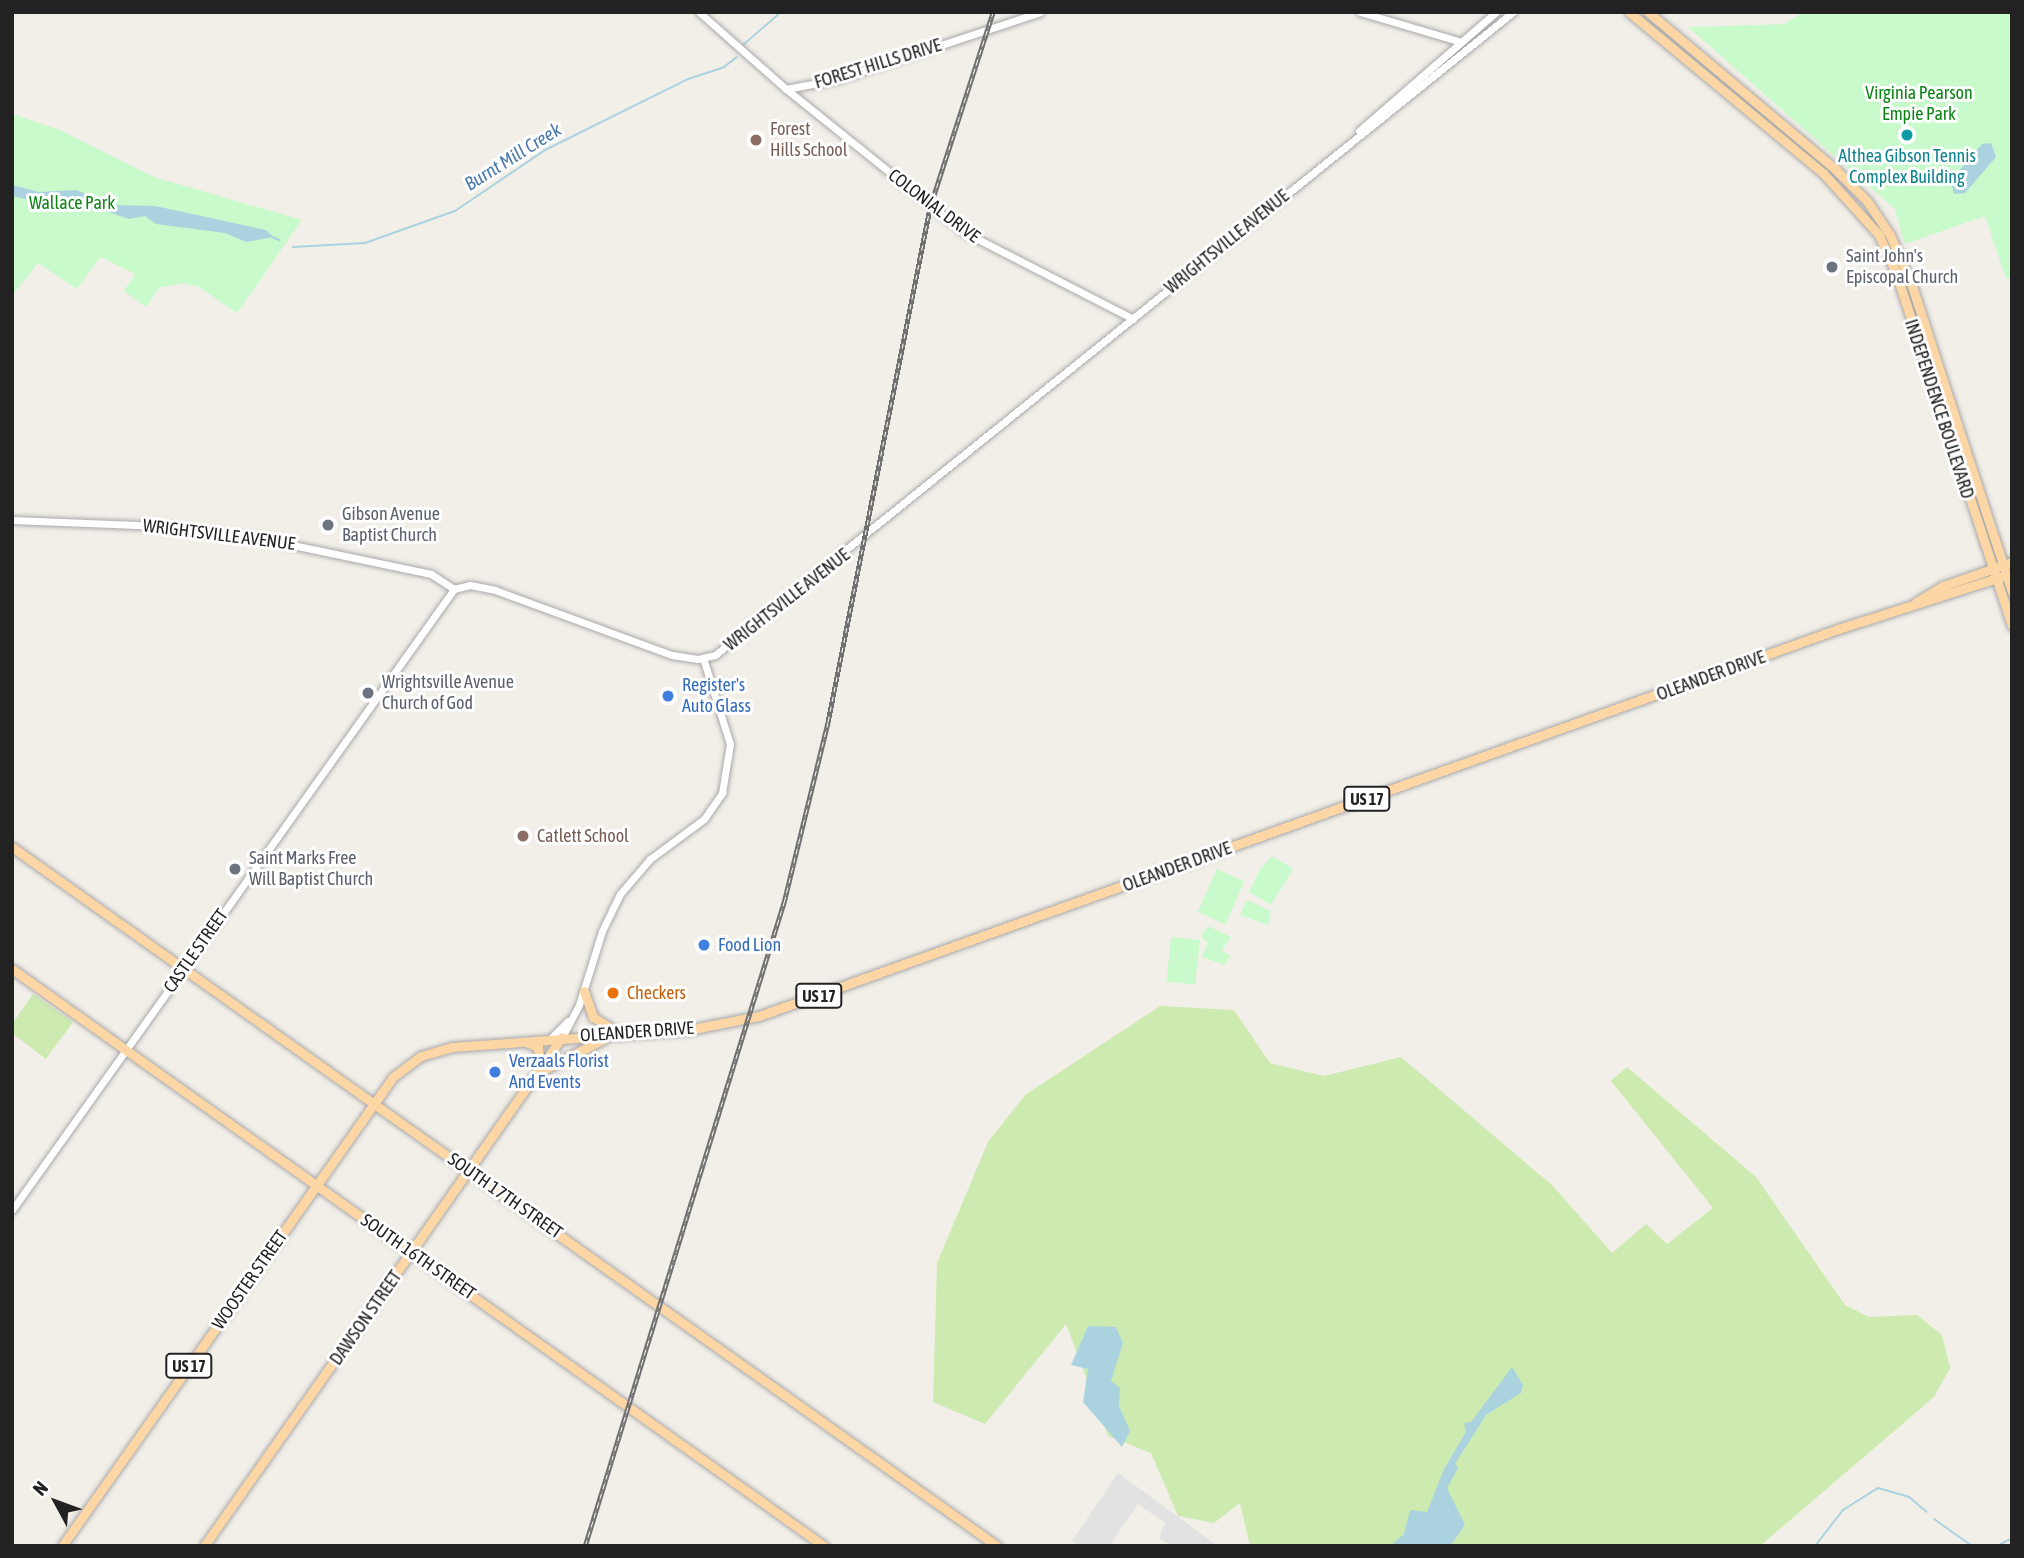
<!DOCTYPE html>
<style>
body{margin:0}
#map{position:relative;width:2024px;height:1558px;overflow:hidden;background:#f2efe9;font-family:"Asap Condensed",sans-serif}
div>[style]{position:absolute}
.grass>*{inset:0;background:#cdebb0}
.park>*{inset:0;background:#c8facc;transform-origin:0 0}
.parking>*{inset:0;background:#e2e2e2}
.water>*{inset:0;background:#aad3df}
.stream>*{height:2px;margin:-1px;padding:0 1px;transform-origin:1px;border-radius:1px;background:#aad3df}
.roads{filter:drop-shadow(0 0 2px #a9a9a9) drop-shadow(0 0 2px #a9a9a9)}
.minor>*{height:7px;margin:-3.5px;padding:0 3.5px;transform-origin:3.5px;border-radius:3.5px;background:#fff}
.major>*{height:9px;margin:-4.5px;padding:0 4.5px;transform-origin:4.5px;border-radius:4.5px;background:#fcd6a4}
.rail>*{height:4.5px;margin-top:-2.25px;transform-origin:0;background:repeating-linear-gradient(90deg,#fff 0 5px,#707070 0 10px);box-sizing:border-box;border-block:2px solid #707070}
.dots>*{width:19px;height:19px;translate:-50% -50%;box-sizing:border-box;border:4px solid #fff;border-radius:50%}
span{translate:-50% -50%;white-space:nowrap;text-align:center;line-height:1.15;-webkit-text-stroke:6px #fff;paint-order:stroke}
.shield-label span{padding:2px 5px;background:#fff;border:2px solid;border-radius:5px;-webkit-text-stroke-width:0}
.shield-label{font-size:16px;color:#222;font-weight:700}
.street-label{font-size:18px;color:#222}
.park-label{font-size:18px;color:#0c8416}
.education-label{font-size:18px;color:#785e54}
.left{translate:0 -50%;text-align:left}
.culture-label{font-size:18px;color:#0d838f}
.worship-label{font-size:18px;color:#5b616d}
.shop-label{font-size:18px;color:#366cbe}
.food-label{font-size:18px;color:#c56008}
.water-label{font-size:19px;color:#4a7aab;font-style:italic}
.frame{position:absolute;inset:0;border:14px solid #222;pointer-events:none}
.north{position:absolute;left:21px;top:1467px;width:70px;height:70px;-webkit-text-stroke:5px #fff;paint-order:stroke;rotate:311deg;font-size:19px;font-weight:700;line-height:28px;text-align:center;color:#222}
.north::after{content:'';display:block;margin:auto;width:24px;height:32px;background:#222;clip-path:polygon(50% 0,100% 100%,50% 72%,0 100%)}
</style>
<div id="map">
<div class="grass">
<i style="clip-path:polygon(33px 994px,73px 1022px,46px 1059px,12px 1033px,12px 1024px)"></i>
<i style="clip-path:polygon(1160px 1006px,1234px 1010px,1270px 1063px,1324px 1076px,1401px 1057px,1553px 1186px,1612px 1253px,1646px 1224px,1667px 1244px,1713px 1208px,1611px 1081px,1627px 1067px,1756px 1177px,1845px 1305px,1869px 1317px,1917px 1315px,1942px 1335px,1950px 1368px,1934px 1397px,1760px 1546px,1250px 1546px,1240px 1503px,1214px 1523px,1178px 1516px,1151px 1453px,1108px 1436px,1066px 1324px,985px 1424px,933px 1402px,937px 1263px,988px 1142px,1025px 1095px)"></i>
</div>
<div class="park">
<i style="clip-path:polygon(1803px 12px,2012px 12px,2012px 277px,2006px 279px,1985px 216px,1905px 244px,1895px 209px,1688px 27px,1784px 24px)"></i>
<i style="clip-path:polygon(12px 114px,60px 130px,154px 177px,302px 220px,237px 313px,199px 287px,182px 283px,159px 288px,146px 307px,124px 291px,135px 274px,100px 257px,77px 289px,38px 263px,14px 293px)"></i>
<i style="clip-path:polygon(1272px 856px,1293px 869px,1271px 905px,1249px 892px,1260px 869px)"></i>
<i style="left:1217px;top:869px;width:30px;height:47px;rotate:24deg"></i>
<i style="clip-path:polygon(1247px 900px,1271px 911px,1268px 925px,1240px 915px)"></i>
<i style="clip-path:polygon(1208px 926px,1231px 937px,1222px 950px,1230px 956px,1225px 965px,1202px 957px,1208px 943px,1201px 936px)"></i>
<i style="left:1171px;top:937px;width:29px;height:45px;rotate:6deg"></i>
</div>
<div class="parking">
<i style="clip-path:polygon(1118px 1473px,1218px 1546px,1172px 1546px,1159px 1538px,1165px 1523px,1138px 1504px,1109px 1546px,1080px 1546px,1072px 1541px)"></i>
</div>
<div class="water">
<i style="clip-path:polygon(1991px 143px,1996px 157px,1965px 193px,1954px 194px,1951px 181px,1956px 175px,1965px 181px,1957px 173px,1982px 144px)"></i>
<i style="clip-path:polygon(12px 185px,39px 192px,76px 190px,116px 205px,155px 206px,266px 230px,274px 237px,246px 242px,225px 233px,156px 224px,145px 216px,129px 219px,102px 210px,63px 208px,12px 196px)"></i>
<i style="clip-path:polygon(1088px 1326px,1116px 1327px,1123px 1343px,1111px 1381px,1120px 1388px,1119px 1406px,1130px 1431px,1122px 1447px,1083px 1402px,1088px 1369px,1071px 1365px)"></i>
<i style="clip-path:polygon(1512px 1367px,1523px 1385px,1521px 1393px,1486px 1415px,1455px 1464px,1458px 1468px,1447px 1488px,1465px 1525px,1450px 1546px,1390px 1546px,1404px 1534px,1410px 1510px,1427px 1512px,1444px 1469px,1466px 1432px,1464px 1423px,1471px 1422px)"></i>
</div>
<div class="stream">
<i style="left:743px;top:45px;width:50px;rotate:-41deg"></i>
<i style="left:272px;top:237px;width:8px;rotate:23deg"></i>
<i style="left:293px;top:247px;width:72px;rotate:-3.2deg"></i>
<i style="left:365px;top:243px;width:96px;rotate:-19.6deg"></i>
<i style="left:455px;top:211px;width:109px;rotate:-34.1deg"></i>
<i style="left:545px;top:150px;width:160px;rotate:-26.4deg"></i>
<i style="left:688px;top:79px;width:38px;rotate:-18deg"></i>
<i style="left:724px;top:67px;width:16px;rotate:-38deg"></i>
<i style="left:1934px;top:1519px;width:47px;rotate:35.4deg"></i>
<i style="left:1815px;top:1546px;width:46px;rotate:-52.1deg"></i>
<i style="left:1843px;top:1510px;width:41px;rotate:-32.2deg"></i>
<i style="left:1878px;top:1488px;width:32px;rotate:16deg"></i>
<i style="left:1909px;top:1497px;width:23px;rotate:40deg"></i>
<i style="left:1997px;top:1546px;width:17px;rotate:-28deg"></i>
</div>
<div class="roads">
<div class="minor">
<i style="left:699px;top:12px;width:116px;rotate:41.5deg"></i>
<i style="left:786px;top:89px;width:54px;rotate:-10.7deg"></i>
<i style="left:839px;top:79px;width:212px;rotate:-18.4deg"></i>
<i style="left:1360px;top:12px;width:102px;rotate:16.5deg"></i>
<i style="left:786px;top:89px;width:228px;rotate:38.8deg"></i>
<i style="left:964px;top:232px;width:190px;rotate:27.2deg"></i>
<i style="left:1359px;top:131px;width:181px;rotate:-41deg"></i>
<i style="left:12px;top:520px;width:150px;rotate:2.3deg"></i>
<i style="left:162px;top:526px;width:98px;rotate:7.1deg"></i>
<i style="left:259px;top:538px;width:176px;rotate:11.8deg"></i>
<i style="left:431px;top:574px;width:27px;rotate:33deg"></i>
<i style="left:562px;top:1037px;width:36px;rotate:-62deg"></i>
<i style="left:579px;top:1005px;width:77px;rotate:-72.7deg"></i>
<i style="left:602px;top:931px;width:41px;rotate:-64.1deg"></i>
<i style="left:620px;top:894px;width:46px;rotate:-49.4deg"></i>
<i style="left:650px;top:859px;width:67px;rotate:-36.5deg"></i>
<i style="left:704px;top:819px;width:32px;rotate:-55deg"></i>
<i style="left:722px;top:793px;width:50px;rotate:-80.7deg"></i>
<i style="left:730px;top:744px;width:90px;rotate:-107.4deg"></i>
<i style="left:551px;top:1038px;width:24px;rotate:-45deg"></i>
<i style="left:12px;top:1210px;width:762px;rotate:-54.56deg"></i>
<i style="left:454px;top:589px;width:16px;rotate:-14deg"></i>
<i style="left:470px;top:585px;width:25px;rotate:11deg"></i>
<i style="left:495px;top:590px;width:189px;rotate:20.2deg"></i>
<i style="left:672px;top:655px;width:26px;rotate:9deg"></i>
<i style="left:698px;top:659px;width:17px;rotate:-13deg"></i>
<i style="left:715px;top:655px;width:1025px;rotate:-38.86deg"></i>
</div>
<div class="major">
<i style="left:1629px;top:12px;width:252px;rotate:39.7deg"></i>
<i style="left:1823px;top:173px;width:84px;rotate:47.9deg"></i>
<i style="left:1879px;top:235px;width:42px;rotate:65.9deg"></i>
<i style="left:1896px;top:273px;width:371px;rotate:71.8deg"></i>
<i style="left:1648px;top:12px;width:246px;rotate:40deg"></i>
<i style="left:1836px;top:170px;width:44px;rotate:45deg"></i>
<i style="left:1867px;top:201px;width:41px;rotate:55.9deg"></i>
<i style="left:1890px;top:235px;width:56px;rotate:66.7deg"></i>
<i style="left:1912px;top:286px;width:322px;rotate:71.9deg"></i>
<i style="left:1916px;top:602px;width:31px;rotate:-31deg"></i>
<i style="left:1943px;top:586px;width:73px;rotate:-19.2deg"></i>
<i style="left:12px;top:847px;width:1208px;rotate:35.36deg"></i>
<i style="left:12px;top:969px;width:996px;rotate:35.4deg"></i>
<i style="left:584px;top:991px;width:28px;rotate:71deg"></i>
<i style="left:593px;top:1017px;width:34px;rotate:32deg"></i>
<i style="left:526px;top:1042px;width:13px;rotate:23deg"></i>
<i style="left:538px;top:1047px;width:21px;rotate:85deg"></i>
<i style="left:545px;top:1069px;width:66px;rotate:-27deg"></i>
<i style="left:62px;top:1546px;width:574px;rotate:-54.79deg"></i>
<i style="left:393px;top:1077px;width:35px;rotate:-37deg"></i>
<i style="left:421px;top:1056px;width:32px;rotate:-16deg"></i>
<i style="left:452px;top:1047px;width:237px;rotate:-4.1deg"></i>
<i style="left:688px;top:1030px;width:72px;rotate:-11.2deg"></i>
<i style="left:759px;top:1016px;width:1146px;rotate:-19.73deg"></i>
<i style="left:1838px;top:629px;width:183px;rotate:-17.8deg"></i>
<i style="left:204px;top:1546px;width:622px;rotate:-54.88deg"></i>
</div>
</div>
<div class="rail">
<i style="left:585px;top:1546px;width:674px;rotate:-72.83deg"></i>
<i style="left:784px;top:902px;width:186px;rotate:-76.3deg"></i>
<i style="left:828px;top:721px;width:524px;rotate:-78.78deg"></i>
<i style="left:930px;top:207px;width:205px;rotate:-72.1deg"></i>
</div>
<div class="dots">
<i style="left:1907px;top:135px;background:#0f9aa8"></i>
<i style="left:756px;top:140px;background:#8d6e63"></i>
<i style="left:1832px;top:267px;background:#6b7280"></i>
<i style="left:328px;top:525px;background:#6b7280"></i>
<i style="left:368px;top:693px;background:#6b7280"></i>
<i style="left:668px;top:696px;background:#3f7fe0"></i>
<i style="left:523px;top:836px;background:#8d6e63"></i>
<i style="left:235px;top:869px;background:#6b7280"></i>
<i style="left:704px;top:945px;background:#3f7fe0"></i>
<i style="left:613px;top:993px;background:#e8710a"></i>
<i style="left:495px;top:1072px;background:#3f7fe0"></i>
</div>
<div class="shield-label">
<span style="left:1367px;top:799px">US 17</span>
<span style="left:819px;top:996px">US 17</span>
<span style="left:189px;top:1366px">US 17</span>
</div>
<div class="street-label">
<span style="left:878px;top:64px;rotate:-17deg">FOREST HILLS DRIVE</span>
<span style="left:934px;top:206px;rotate:37deg">COLONIAL DRIVE</span>
<span style="left:1227px;top:242px;rotate:-39deg">WRIGHTSVILLE AVENUE</span>
<span style="left:1939px;top:409px;rotate:72deg">INDEPENDENCE BOULEVARD</span>
<span style="left:219px;top:535px;rotate:7deg">WRIGHTSVILLE AVENUE</span>
<span style="left:787px;top:600px;rotate:-38deg">WRIGHTSVILLE AVENUE</span>
<span style="left:1711px;top:676px;rotate:-20deg">OLEANDER DRIVE</span>
<span style="left:1177px;top:867px;rotate:-20deg">OLEANDER DRIVE</span>
<span style="left:196px;top:951px;rotate:-55deg">CASTLE STREET</span>
<span style="left:637px;top:1032px;rotate:-4deg">OLEANDER DRIVE</span>
<span style="left:505px;top:1196px;rotate:35deg">SOUTH 17TH STREET</span>
<span style="left:418px;top:1257px;rotate:35deg">SOUTH 16TH STREET</span>
<span style="left:250px;top:1280px;rotate:-55deg">WOOSTER STREET</span>
<span style="left:366px;top:1318px;rotate:-55deg">DAWSON STREET</span>
</div>
<div class="park-label">
<span style="left:1919px;top:104px">Virginia Pearson<br>Empie Park</span>
<span style="left:72px;top:203px">Wallace Park</span>
</div>
<div class="education-label">
<span class="left" style="left:770px;top:140px">Forest<br>Hills School</span>
<span class="left" style="left:537px;top:836px">Catlett School</span>
</div>
<div class="culture-label">
<span style="left:1907px;top:167px">Althea Gibson Tennis<br>Complex Building</span>
</div>
<div class="worship-label">
<span class="left" style="left:1846px;top:267px">Saint John's<br>Episcopal Church</span>
<span class="left" style="left:342px;top:525px">Gibson Avenue<br>Baptist Church</span>
<span class="left" style="left:382px;top:693px">Wrightsville Avenue<br>Church of God</span>
<span class="left" style="left:249px;top:869px">Saint Marks Free<br>Will Baptist Church</span>
</div>
<div class="shop-label">
<span class="left" style="left:682px;top:696px">Register's<br>Auto Glass</span>
<span class="left" style="left:718px;top:945px">Food Lion</span>
<span class="left" style="left:509px;top:1072px">Verzaals Florist<br>And Events</span>
</div>
<div class="food-label">
<span class="left" style="left:627px;top:993px">Checkers</span>
</div>
<div class="water-label">
<span style="left:513px;top:157px;rotate:-32deg">Burnt Mill Creek</span>
</div>
<div class="frame"></div>
<div class="north">N</div>
</div>
